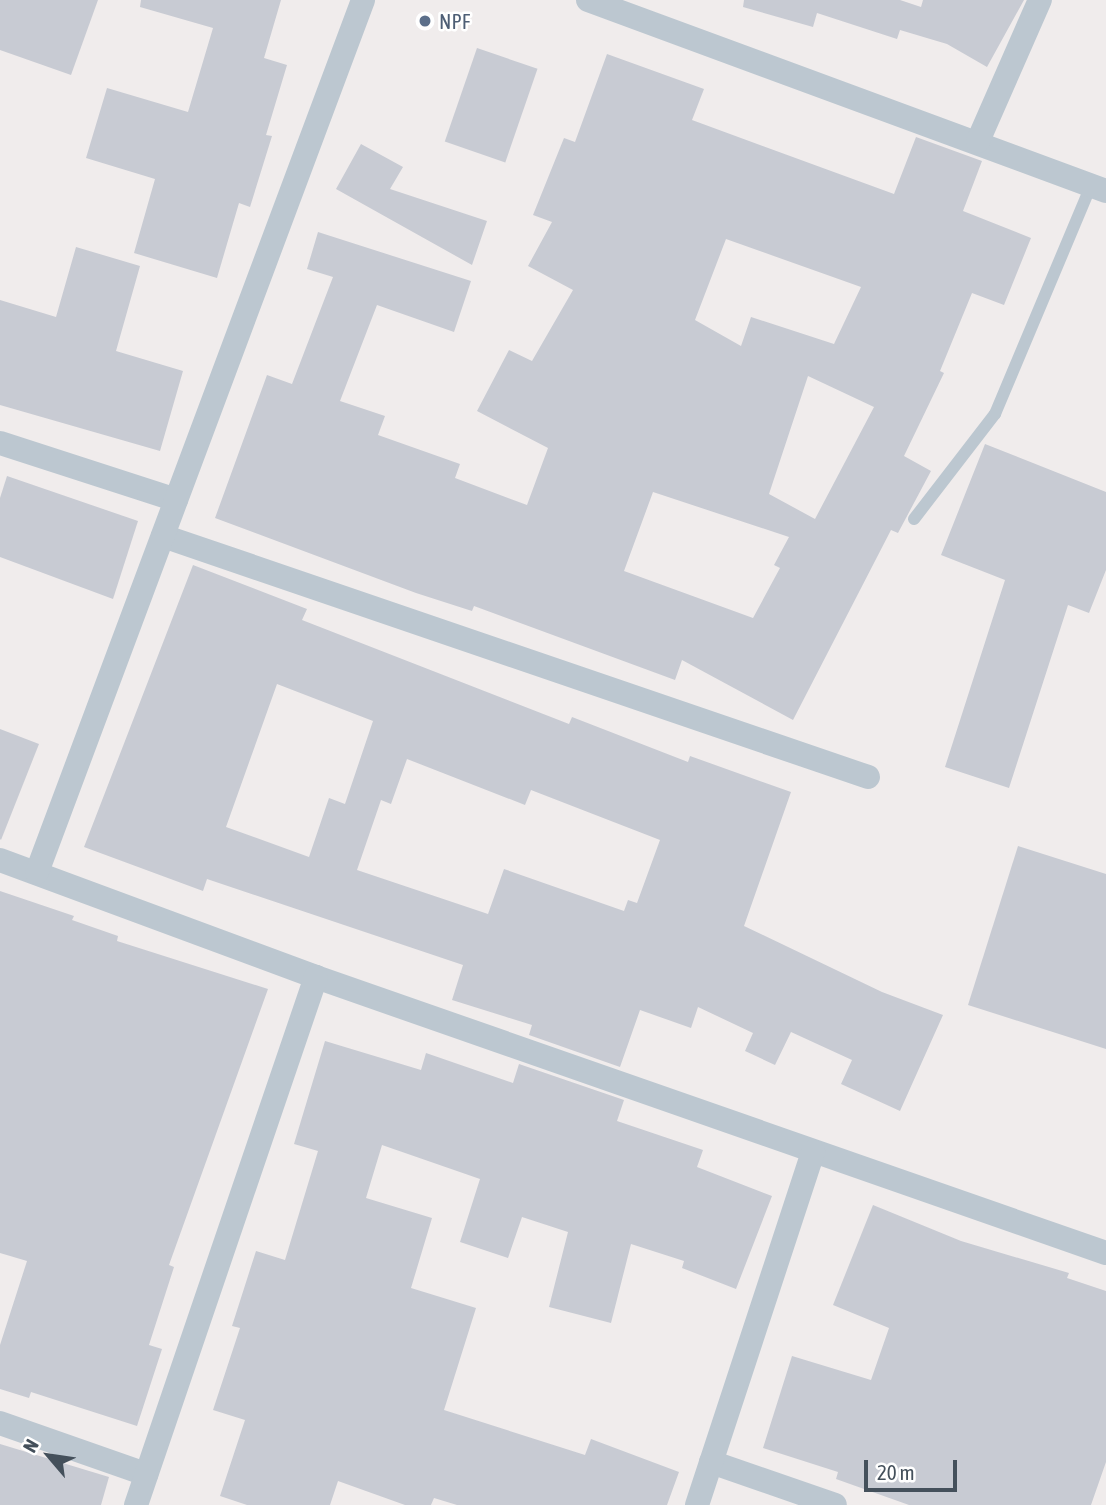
<!DOCTYPE html>
<style>
body{margin:0}
#map{position:relative;width:1106px;height:1505px;overflow:hidden;background:#f0ecec;font-family:"Asap Condensed",sans-serif}
div>[style]{position:absolute}
.building>*{inset:0;background:#c8cbd3;transform-origin:0 0}
.lane>*{height:12px;margin:-6px;padding:0 6px;transform-origin:6px;border-radius:6px;background:#bcc7d0}
.street>*{height:24px;margin:-12px;padding:0 12px;transform-origin:12px;border-radius:12px;background:#bcc7d0}
.dots>*{width:19px;height:19px;translate:-50% -50%;box-sizing:border-box;border:4px solid #fff;border-radius:50%}
span{translate:-50% -50%;white-space:nowrap;text-align:center;line-height:1.15;-webkit-text-stroke:5px #fff;paint-order:stroke}
.service-label{font-size:21px;color:#4e5e75}
.left{translate:0 -50%;text-align:left}
.north{position:absolute;left:14px;top:1421px;width:70px;height:70px;-webkit-text-stroke:5px #fff;paint-order:stroke;rotate:299deg;font-size:19px;font-weight:700;line-height:28px;text-align:center;color:#44505b}
.north::after{content:'';display:block;margin:auto;width:24px;height:32px;background:#44505b;clip-path:polygon(50% 0,100% 100%,50% 72%,0 100%)}
.scale{position:absolute;left:864px;top:1460px;width:93px;height:32px;box-sizing:border-box;border:4px solid #44505b;border-top:0;padding-left:9px;font-size:21px;line-height:24px;white-space:nowrap;color:#44505b;-webkit-text-stroke:5px #fff;paint-order:stroke}
</style>
<div id="map">
<div class="building">
<i style="clip-path:polygon(0 0,98px 0,71px 75px,0 50px)"></i>
<i style="clip-path:polygon(141px 0,281px 0,264px 58px,287px 65px,266px 135px,272px 136px,250px 207px,239px 203px,217px 278px,134px 253px,155px 179px,86px 158px,107px 88px,188px 112px,213px 28px,140px 7px)"></i>
<i style="clip-path:polygon(744px 0,900px 0,921px 7px,923px 0,1024px 0,987px 67px,947px 44px,900px 30px,897px 39px,817px 13px,813px 27px,743px 7px)"></i>
<i style="left:477px;top:48px;width:64px;height:99px;rotate:19deg"></i>
<i style="clip-path:polygon(evenodd,607px 54px,704px 89px,692px 120px,894px 194px,916px 137px,982px 161px,963px 211px,1031px 238px,1004px 305px,972px 293px,940px 371px,944px 373px,904px 456px,931px 471px,898px 533px,891px 530px,793px 720px,682px 660px,675px 680px,474px 606px,472px 611px,416px 593px,215px 518px,267px 375px,292px 384px,333px 277px,307px 269px,318px 232px,471px 281px,454px 332px,377px 305px,340px 401px,385px 416px,378px 435px,460px 464px,455px 478px,527px 505px,548px 448px,477px 411px,509px 350px,532px 361px,573px 290px,528px 266px,552px 222px,533px 215px,564px 138px,575px 142px,607px 54px,726px 239px,861px 287px,834px 344px,751px 317px,741px 346px,695px 320px,726px 239px,607px 54px,808px 376px,874px 407px,815px 519px,769px 494px,808px 376px,607px 54px,653px 492px,789px 537px,774px 565px,780px 568px,753px 618px,624px 571px,653px 492px)"></i>
<i style="clip-path:polygon(361px 144px,403px 167px,390px 189px,487px 221px,472px 265px,336px 189px)"></i>
<i style="clip-path:polygon(76px 247px,140px 266px,116px 351px,183px 371px,160px 451px,0 405px,0 300px,56px 317px)"></i>
<i style="clip-path:polygon(985px 444px,1106px 492px,1106px 570px,1089px 613px,1068px 605px,1009px 788px,945px 767px,1005px 580px,941px 555px)"></i>
<i style="clip-path:polygon(7px 476px,138px 521px,113px 599px,0 557px,0 498px)"></i>
<i style="clip-path:polygon(evenodd,193px 565px,307px 609px,302px 620px,569px 724px,572px 717px,688px 762px,690px 756px,791px 792px,744px 926px,882px 992px,943px 1015px,900px 1111px,841px 1084px,852px 1060px,791px 1032px,775px 1065px,745px 1051px,753px 1033px,698px 1007px,691px 1028px,640px 1010px,620px 1067px,529px 1035px,532px 1025px,452px 1000px,463px 965px,207px 879px,203px 891px,84px 847px,193px 565px,277px 684px,373px 721px,345px 804px,329px 798px,309px 857px,226px 827px,277px 684px,193px 565px,407px 759px,525px 805px,531px 790px,660px 840px,637px 903px,628px 900px,624px 911px,504px 869px,488px 914px,357px 870px,381px 800px,391px 804px,407px 759px)"></i>
<i style="clip-path:polygon(0 729px,39px 744px,1px 840px,0 839px)"></i>
<i style="clip-path:polygon(1018px 846px,1106px 874px,1106px 1049px,968px 1005px)"></i>
<i style="clip-path:polygon(0 891px,74px 916px,72px 920px,118px 936px,117px 941px,268px 989px,169px 1265px,174px 1267px,149px 1345px,162px 1349px,137px 1426px,31px 1392px,29px 1398px,0 1389px,0 1345px,27px 1261px,0 1253px)"></i>
<i style="clip-path:polygon(325px 1041px,421px 1070px,426px 1053px,513px 1083px,519px 1064px,624px 1100px,617px 1121px,703px 1150px,697px 1167px,772px 1196px,736px 1289px,682px 1268px,684px 1261px,631px 1244px,611px 1323px,549px 1307px,568px 1232px,522px 1217px,508px 1258px,460px 1242px,480px 1179px,382px 1145px,366px 1198px,432px 1218px,411px 1288px,476px 1308px,444px 1410px,585px 1455px,591px 1439px,679px 1472px,667px 1505px,457px 1505px,434px 1498px,431px 1505px,405px 1505px,338px 1481px,330px 1505px,247px 1505px,220px 1496px,245px 1420px,213px 1410px,240px 1328px,232px 1326px,256px 1251px,285px 1260px,318px 1151px,294px 1144px)"></i>
<i style="clip-path:polygon(873px 1205px,961px 1241px,1069px 1273px,1067px 1278px,1106px 1291px,1106px 1462px,1091px 1505px,909px 1505px,836px 1479px,838px 1472px,763px 1448px,792px 1356px,871px 1380px,889px 1328px,833px 1305px)"></i>
<i style="clip-path:polygon(0 1444px,109px 1477px,101px 1505px,0 1505px)"></i>
</div>
<div class="lane">
<i style="left:914px;top:519px;width:133px;rotate:-52.4deg"></i>
<i style="left:995px;top:414px;width:247px;rotate:-67.2deg"></i>
</div>
<div class="street">
<i style="left:588px;top:0;width:552px;rotate:20.24deg"></i>
<i style="left:978px;top:141px;width:154px;rotate:-66.3deg"></i>
<i style="left:0;top:443px;width:185px;rotate:17.9deg"></i>
<i style="left:163px;top:536px;width:745px;rotate:18.87deg"></i>
<i style="left:0;top:860px;width:337px;rotate:20.3deg"></i>
<i style="left:316px;top:977px;width:837px;rotate:19.26deg"></i>
<i style="left:37px;top:872px;width:931px;rotate:-69.5deg"></i>
<i style="left:0;top:1423px;width:155px;rotate:19.3deg"></i>
<i style="left:711px;top:1462px;width:131px;rotate:19.1deg"></i>
<i style="left:136px;top:1505px;width:558px;rotate:-71.18deg"></i>
<i style="left:697px;top:1505px;width:372px;rotate:-71.8deg"></i>
</div>
<div class="dots">
<i style="left:425px;top:21px;background:#5c6f8a"></i>
</div>
<div class="service-label">
<span class="left" style="left:439px;top:21px">NPF</span>
</div>
<div class="north">N</div>
<div class="scale">20 m</div>
</div>
